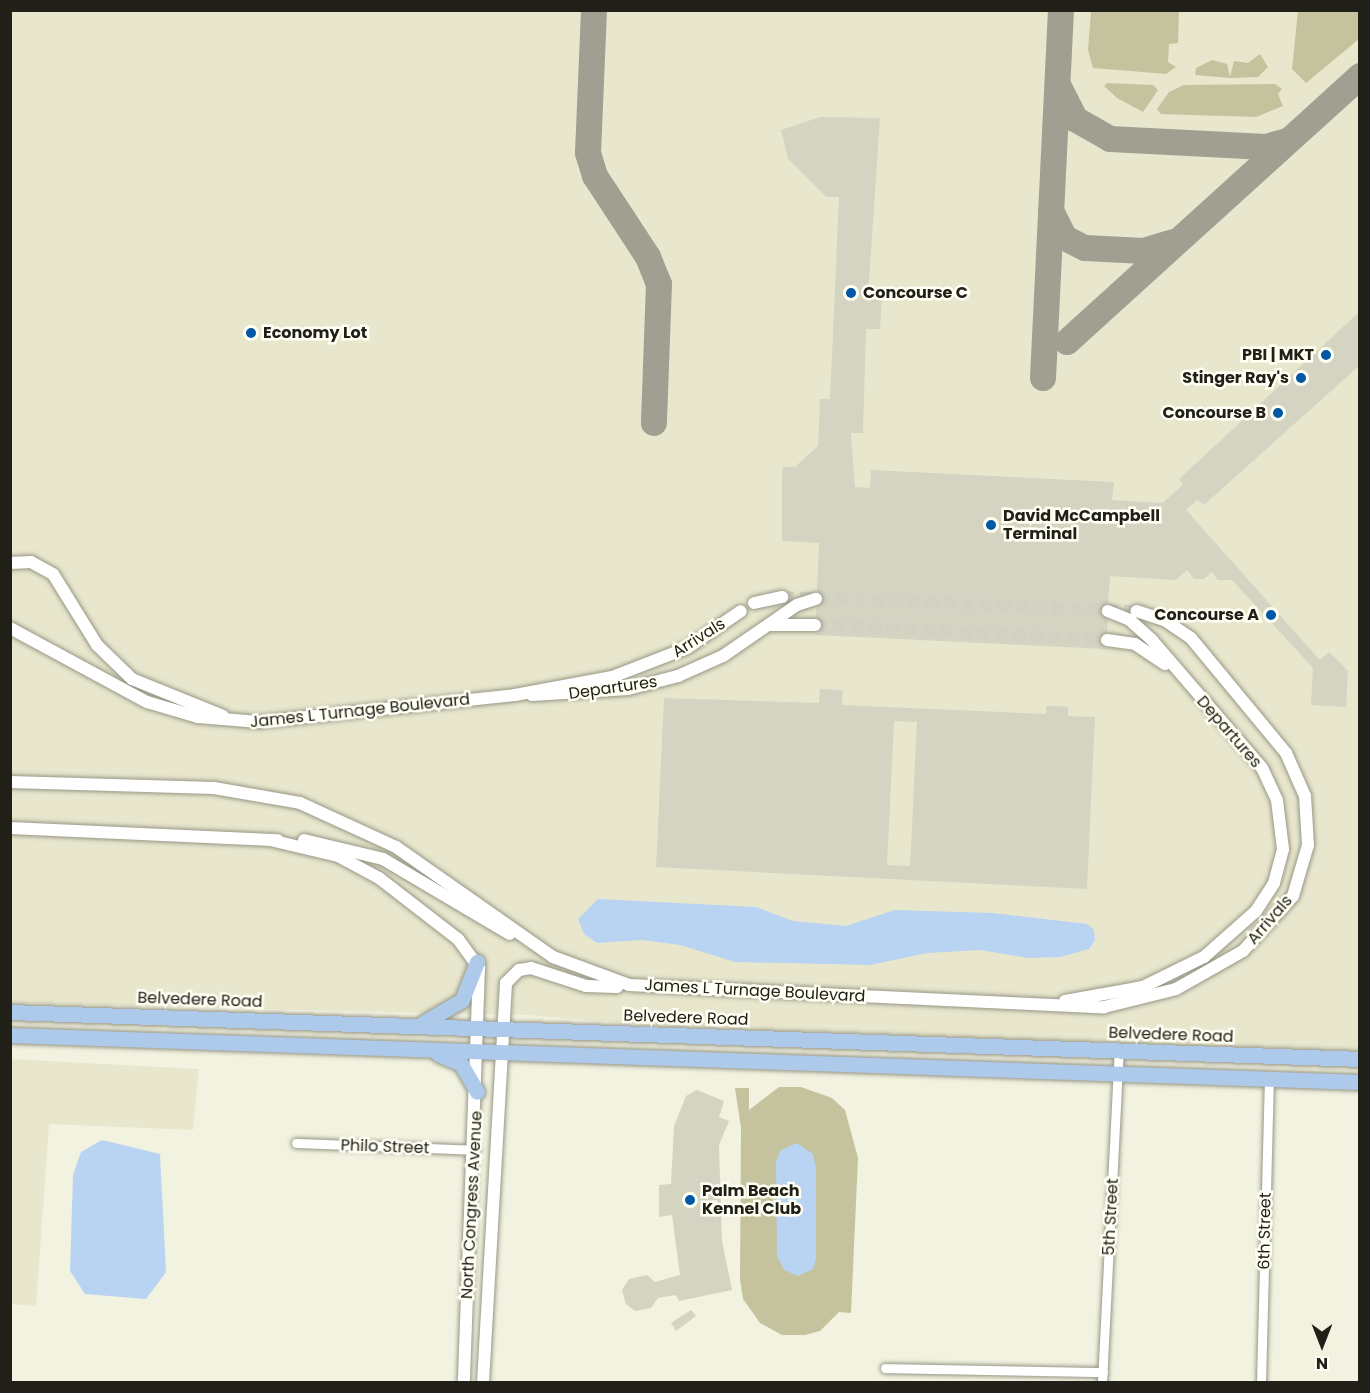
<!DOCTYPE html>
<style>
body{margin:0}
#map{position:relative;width:1370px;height:1393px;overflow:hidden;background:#f2f2e0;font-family:Poppins,sans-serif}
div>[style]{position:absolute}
.built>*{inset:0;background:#e8e7cd}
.green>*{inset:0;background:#c5c39e}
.water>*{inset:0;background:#b9d3f3}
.taxiway>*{height:26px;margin:-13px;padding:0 13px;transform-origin:13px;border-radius:13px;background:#a0a092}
.building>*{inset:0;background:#d5d4c2}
.tertiary-tunnel>*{height:12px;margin-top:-6px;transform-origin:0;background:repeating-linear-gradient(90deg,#d2d2c2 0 12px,transparent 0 18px)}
.roads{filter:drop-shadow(0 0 2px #989787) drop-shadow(0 0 2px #989787)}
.minor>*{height:9px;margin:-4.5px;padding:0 4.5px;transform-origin:4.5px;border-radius:4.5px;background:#fff}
.tertiary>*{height:12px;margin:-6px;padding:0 6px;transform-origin:6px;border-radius:6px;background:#fff}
.primary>*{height:15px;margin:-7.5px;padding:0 7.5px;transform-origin:7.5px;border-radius:7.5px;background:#aecaeb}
.dots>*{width:16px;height:16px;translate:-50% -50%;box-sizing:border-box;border:3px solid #fffff4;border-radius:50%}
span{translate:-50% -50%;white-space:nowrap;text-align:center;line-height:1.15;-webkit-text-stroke:5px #fffff4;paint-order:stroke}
.poi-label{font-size:16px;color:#202019;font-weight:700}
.left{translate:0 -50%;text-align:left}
.right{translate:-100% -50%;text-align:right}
.street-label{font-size:16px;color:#202019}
.frame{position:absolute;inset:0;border:12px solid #202019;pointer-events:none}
.north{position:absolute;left:1292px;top:1315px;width:60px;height:60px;-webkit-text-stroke:4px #fffff4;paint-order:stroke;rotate:180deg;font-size:16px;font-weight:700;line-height:24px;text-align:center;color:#202019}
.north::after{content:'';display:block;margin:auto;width:21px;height:27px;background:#202019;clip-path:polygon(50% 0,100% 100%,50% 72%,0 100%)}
</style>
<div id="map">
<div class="built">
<i style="clip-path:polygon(11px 11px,1359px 11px,1359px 1051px,661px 1026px,526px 1015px,11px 1003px)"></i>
<i style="clip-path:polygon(10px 1059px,199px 1069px,193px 1130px,49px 1124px,36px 1306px,11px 1304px)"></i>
</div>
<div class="green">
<i style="clip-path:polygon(1091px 11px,1179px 11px,1178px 43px,1169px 44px,1168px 62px,1176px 67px,1166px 74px,1093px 68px,1088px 50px)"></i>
<i style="clip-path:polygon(1298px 11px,1359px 11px,1359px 39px,1306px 83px,1292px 69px)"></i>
<i style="clip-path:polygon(1260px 54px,1268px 67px,1258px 77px,1230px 78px,1195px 75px,1196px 68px,1212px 60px,1227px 64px,1230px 77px,1234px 61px,1248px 63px)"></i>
<i style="clip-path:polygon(1107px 83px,1153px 85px,1158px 90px,1143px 112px,1117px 98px,1104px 86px)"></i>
<i style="clip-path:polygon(1275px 84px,1282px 89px,1278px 94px,1283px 106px,1256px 117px,1161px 114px,1157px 109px,1169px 92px,1184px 85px)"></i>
<i style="clip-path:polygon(779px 1087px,801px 1087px,832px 1098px,845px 1110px,858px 1158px,851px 1313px,839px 1312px,820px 1331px,805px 1335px,782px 1335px,760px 1323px,743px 1299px,740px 1279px,741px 1128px,735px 1088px,749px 1088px,749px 1110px)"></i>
</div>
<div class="water">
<i style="clip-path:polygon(598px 899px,756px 907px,793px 921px,846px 926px,895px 910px,992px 913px,1087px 924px,1094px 930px,1095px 940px,1089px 949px,1060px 957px,1029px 958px,980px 950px,927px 953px,870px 965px,735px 962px,680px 945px,642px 940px,597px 943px,584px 934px,578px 919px)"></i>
<i style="clip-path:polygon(102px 1140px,160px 1154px,166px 1272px,146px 1299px,85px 1294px,70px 1271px,73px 1175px,81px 1152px)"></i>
<i style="clip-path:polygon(797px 1143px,813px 1154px,816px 1169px,816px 1259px,813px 1269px,798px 1276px,784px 1270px,777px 1256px,776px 1161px,781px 1150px)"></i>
</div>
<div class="taxiway">
<i style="left:594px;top:10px;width:143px;rotate:92.4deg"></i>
<i style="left:588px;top:153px;width:24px;rotate:73deg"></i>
<i style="left:595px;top:176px;width:97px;rotate:56.8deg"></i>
<i style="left:648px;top:257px;width:29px;rotate:68deg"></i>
<i style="left:659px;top:284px;width:139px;rotate:92.1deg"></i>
<i style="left:1059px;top:87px;width:36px;rotate:63deg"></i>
<i style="left:1075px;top:119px;width:40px;rotate:29.7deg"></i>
<i style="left:1110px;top:139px;width:156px;rotate:2.9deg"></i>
<i style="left:1266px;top:147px;width:22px;rotate:-16deg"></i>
<i style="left:1051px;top:211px;width:30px;rotate:63deg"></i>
<i style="left:1065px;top:238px;width:22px;rotate:27deg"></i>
<i style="left:1085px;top:248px;width:59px;rotate:2.9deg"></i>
<i style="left:1144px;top:251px;width:30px;rotate:-17deg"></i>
<i style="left:1067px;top:342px;width:396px;rotate:-42.2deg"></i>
<i style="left:1043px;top:378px;width:368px;rotate:-87.2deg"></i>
</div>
<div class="building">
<i style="clip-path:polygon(820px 117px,880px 118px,868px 297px,882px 297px,880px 329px,866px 329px,863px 433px,851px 433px,855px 487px,870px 488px,871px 470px,1114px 482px,1112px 500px,1162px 503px,1183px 485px,1179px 479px,1359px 312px,1359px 366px,1204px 505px,1197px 500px,1186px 510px,1320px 660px,1329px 652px,1348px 671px,1346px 707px,1311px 705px,1313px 668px,1232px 580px,1218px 580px,1212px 572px,1204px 579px,1194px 579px,1187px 570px,1176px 580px,1110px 576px,1108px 603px,1100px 612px,1108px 620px,1107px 632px,1099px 639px,1106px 649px,815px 635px,823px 626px,816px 617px,816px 608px,824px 600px,817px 591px,819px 543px,782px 541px,782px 476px,783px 467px,795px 467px,818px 446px,820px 399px,830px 399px,839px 197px,826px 197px,788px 159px,781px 130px)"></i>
<i style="clip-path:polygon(evenodd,820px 689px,843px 690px,842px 705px,1046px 714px,1046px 706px,1057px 706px,1068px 707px,1068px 716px,1095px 717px,1087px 889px,656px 867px,664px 698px,819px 703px,820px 689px,894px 721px,917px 722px,910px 866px,887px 865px,894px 721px)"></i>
<i style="clip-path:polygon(697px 1090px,724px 1101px,719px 1117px,729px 1121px,719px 1145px,722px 1241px,732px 1290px,679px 1301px,676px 1295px,658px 1298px,651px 1308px,635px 1311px,626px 1304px,622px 1290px,629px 1279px,647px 1275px,655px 1282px,680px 1275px,672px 1215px,659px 1217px,659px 1185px,671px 1184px,674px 1126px,686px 1096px)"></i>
<i style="clip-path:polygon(691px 1310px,696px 1316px,676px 1331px,671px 1323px)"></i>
</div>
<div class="tertiary-tunnel">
<i style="left:782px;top:597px;width:354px;rotate:2.3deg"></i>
<i style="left:815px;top:625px;width:292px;rotate:2.9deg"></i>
</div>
<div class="roads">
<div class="minor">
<i style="left:296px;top:1143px;width:179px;rotate:2.2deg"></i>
<i style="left:885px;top:1368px;width:218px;rotate:1.1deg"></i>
<i style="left:1102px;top:1382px;width:331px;rotate:-87.1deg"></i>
<i style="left:1261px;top:1382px;width:303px;rotate:-88.5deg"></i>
</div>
<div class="tertiary">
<i style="left:10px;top:563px;width:21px;rotate:-3deg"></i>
<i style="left:31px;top:562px;width:25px;rotate:29deg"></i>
<i style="left:53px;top:574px;width:84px;rotate:58.2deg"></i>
<i style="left:97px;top:645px;width:49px;rotate:44.2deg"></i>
<i style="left:132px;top:679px;width:98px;rotate:22.1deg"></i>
<i style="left:754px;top:603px;width:29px;rotate:-12deg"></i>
<i style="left:769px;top:625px;width:46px"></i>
<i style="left:10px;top:628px;width:156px;rotate:28.4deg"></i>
<i style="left:147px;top:702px;width:53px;rotate:16.4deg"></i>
<i style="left:198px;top:717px;width:61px;rotate:4.7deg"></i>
<i style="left:259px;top:722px;width:257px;rotate:-6deg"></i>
<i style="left:515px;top:695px;width:99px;rotate:-10.5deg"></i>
<i style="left:612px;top:677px;width:80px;rotate:-21.1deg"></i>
<i style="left:687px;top:648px;width:65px;rotate:-34.4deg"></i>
<i style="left:1107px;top:640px;width:28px;rotate:8deg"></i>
<i style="left:1135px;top:644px;width:36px;rotate:34deg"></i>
<i style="left:532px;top:695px;width:96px;rotate:-3.6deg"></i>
<i style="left:628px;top:689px;width:52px;rotate:-14.6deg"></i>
<i style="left:678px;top:676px;width:49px;rotate:-24deg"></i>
<i style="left:723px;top:656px;width:90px;rotate:-34.6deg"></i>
<i style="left:797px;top:605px;width:20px;rotate:-18deg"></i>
<i style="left:10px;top:782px;width:204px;rotate:1.7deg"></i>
<i style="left:214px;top:788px;width:87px;rotate:9.9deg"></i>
<i style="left:300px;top:803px;width:106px;rotate:24.6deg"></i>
<i style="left:396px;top:847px;width:192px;rotate:35deg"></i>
<i style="left:553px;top:957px;width:81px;rotate:20.2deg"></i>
<i style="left:629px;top:985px;width:476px;rotate:2.7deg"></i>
<i style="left:1104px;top:1007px;width:74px;rotate:-14deg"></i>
<i style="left:1176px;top:989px;width:77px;rotate:-29.6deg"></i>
<i style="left:1243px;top:951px;width:74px;rotate:-47.7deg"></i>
<i style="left:1293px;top:896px;width:53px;rotate:-73.6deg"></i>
<i style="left:1308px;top:845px;width:49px;rotate:-93.5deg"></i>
<i style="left:1305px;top:796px;width:47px;rotate:-113.8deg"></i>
<i style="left:1286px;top:753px;width:149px;rotate:-129.6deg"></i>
<i style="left:1191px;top:638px;width:32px;rotate:-146deg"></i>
<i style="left:1164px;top:620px;width:29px;rotate:-162deg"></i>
<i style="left:10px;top:828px;width:268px;rotate:2.6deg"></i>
<i style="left:270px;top:840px;width:70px;rotate:13.2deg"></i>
<i style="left:338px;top:856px;width:47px;rotate:28.2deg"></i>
<i style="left:379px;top:878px;width:100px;rotate:37.7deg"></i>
<i style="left:458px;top:939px;width:36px;rotate:54deg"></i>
<i style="left:479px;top:968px;width:414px;rotate:92.1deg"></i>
<i style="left:304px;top:840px;width:81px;rotate:13.5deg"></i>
<i style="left:383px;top:859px;width:147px;rotate:30.6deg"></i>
<i style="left:1065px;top:1001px;width:79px;rotate:-10.2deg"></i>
<i style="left:1143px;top:987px;width:68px;rotate:-26.2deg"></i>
<i style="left:1204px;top:957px;width:69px;rotate:-41.5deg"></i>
<i style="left:1256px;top:911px;width:33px;rotate:-57deg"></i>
<i style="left:1274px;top:883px;width:35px;rotate:-75deg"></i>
<i style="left:1283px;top:849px;width:49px;rotate:-97deg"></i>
<i style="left:1277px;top:800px;width:35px;rotate:-115deg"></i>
<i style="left:1262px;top:768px;width:169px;rotate:-130.7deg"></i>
<i style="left:1152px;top:640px;width:30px;rotate:-138deg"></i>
<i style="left:1130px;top:620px;width:24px;rotate:-158deg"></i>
<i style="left:483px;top:1382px;width:400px;rotate:-86.7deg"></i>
<i style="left:506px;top:983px;width:18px;rotate:-45deg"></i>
<i style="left:519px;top:970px;width:12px;rotate:-9deg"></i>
<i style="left:531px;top:968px;width:58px;rotate:18.1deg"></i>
<i style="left:586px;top:986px;width:31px;rotate:2deg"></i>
</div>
<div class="primary">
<i style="left:10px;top:1012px;width:1351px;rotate:1.99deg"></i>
<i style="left:423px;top:1023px;width:45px;rotate:-30.5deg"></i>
<i style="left:462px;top:1000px;width:41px;rotate:-68.5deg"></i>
<i style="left:10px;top:1035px;width:1351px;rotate:1.99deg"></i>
<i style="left:438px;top:1054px;width:25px;rotate:23deg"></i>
<i style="left:461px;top:1064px;width:32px;rotate:60deg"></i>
</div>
</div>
<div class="dots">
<i style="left:851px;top:293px;background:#0057a5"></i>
<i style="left:251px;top:333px;background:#0057a5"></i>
<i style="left:1326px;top:355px;background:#0057a5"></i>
<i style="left:1301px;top:378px;background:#0057a5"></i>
<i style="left:1278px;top:413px;background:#0057a5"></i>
<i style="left:991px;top:525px;background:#0057a5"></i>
<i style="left:1271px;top:615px;background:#0057a5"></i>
<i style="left:690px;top:1200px;background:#0057a5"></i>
</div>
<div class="poi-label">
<span class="left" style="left:863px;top:293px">Concourse C</span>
<span class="left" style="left:263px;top:333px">Economy Lot</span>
<span class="right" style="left:1314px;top:355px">PBI | MKT</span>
<span class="right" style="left:1289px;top:378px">Stinger Ray's</span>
<span class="right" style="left:1266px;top:413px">Concourse B</span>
<span class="left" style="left:1003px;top:525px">David McCampbell<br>Terminal</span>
<span class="right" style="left:1259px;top:615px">Concourse A</span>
<span class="left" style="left:702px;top:1200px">Palm Beach<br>Kennel Club</span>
</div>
<div class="street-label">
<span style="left:699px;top:638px;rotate:-32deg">Arrivals</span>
<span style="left:613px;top:688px;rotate:-8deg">Departures</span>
<span style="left:360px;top:711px;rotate:-6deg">James L Turnage Boulevard</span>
<span style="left:1229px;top:732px;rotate:49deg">Departures</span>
<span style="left:1270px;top:920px;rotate:-49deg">Arrivals</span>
<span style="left:755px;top:991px;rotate:3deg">James L Turnage Boulevard</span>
<span style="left:200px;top:1000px;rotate:2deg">Belvedere Road</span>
<span style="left:686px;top:1018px;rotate:2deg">Belvedere Road</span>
<span style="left:1171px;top:1035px;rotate:2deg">Belvedere Road</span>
<span style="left:385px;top:1147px;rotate:2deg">Philo Street</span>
<span style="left:472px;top:1205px;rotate:-87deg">North Congress Avenue</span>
<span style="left:1111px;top:1217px;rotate:-87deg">5th Street</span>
<span style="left:1265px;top:1231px;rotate:-89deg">6th Street</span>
</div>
<div class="frame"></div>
<div class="north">N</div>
</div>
